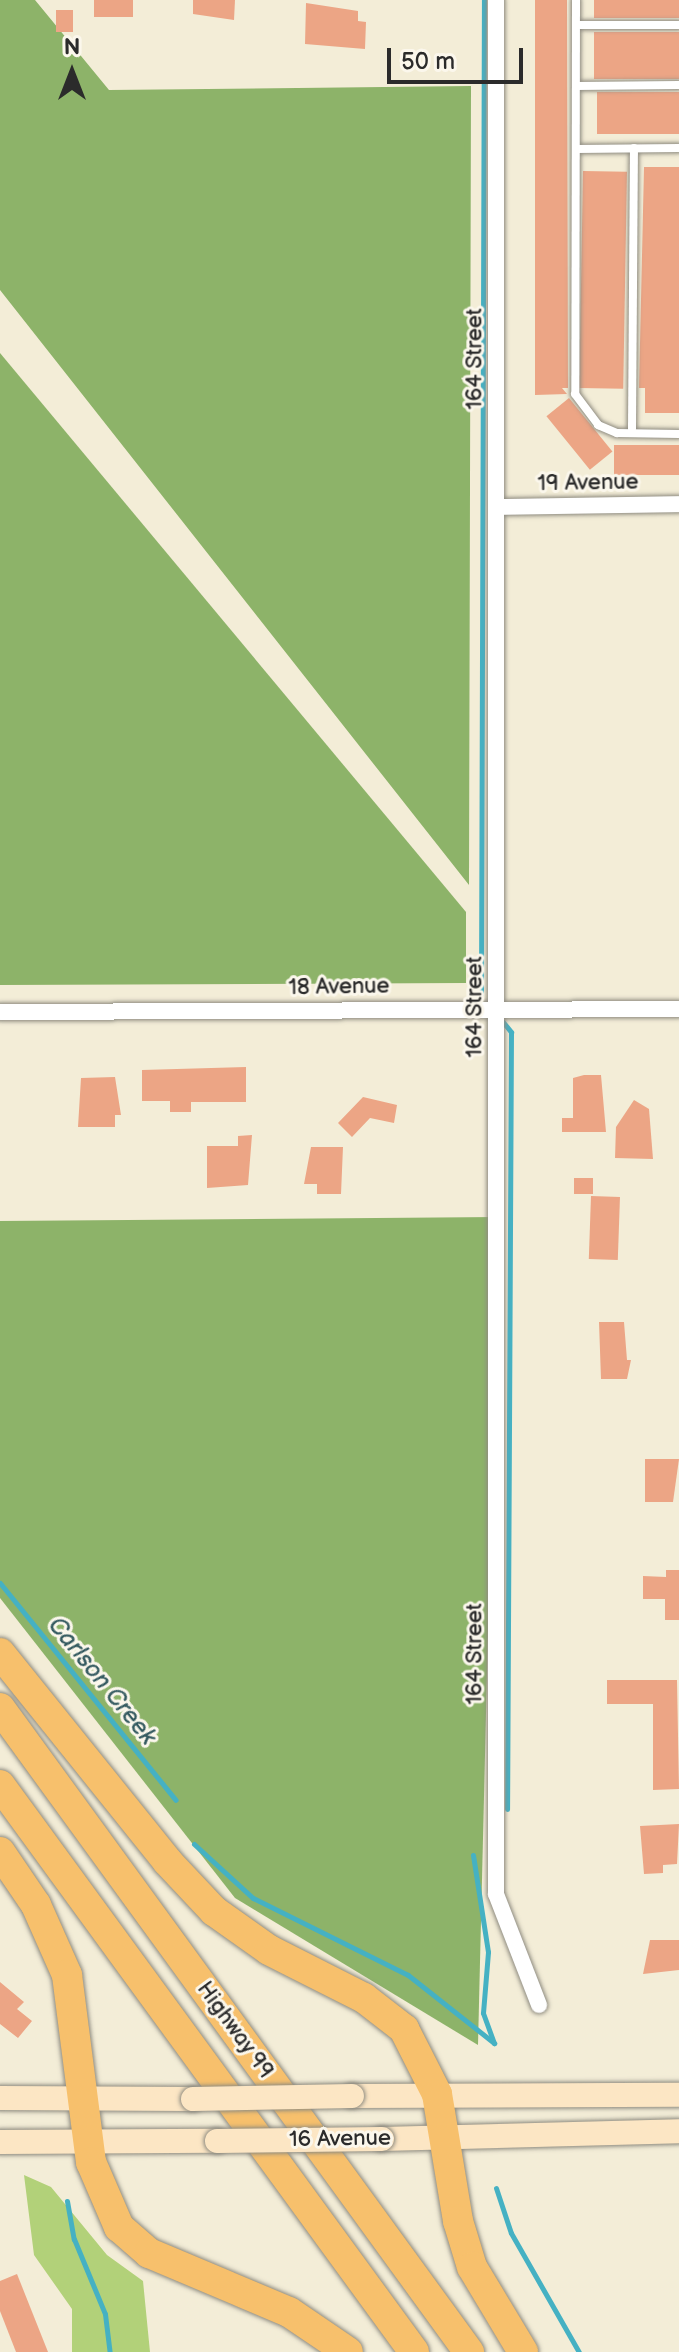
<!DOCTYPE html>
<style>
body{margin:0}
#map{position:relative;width:679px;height:2352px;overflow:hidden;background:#f3edd7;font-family:"Balsamiq Sans",sans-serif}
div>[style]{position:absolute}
.green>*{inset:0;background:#b2d179}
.forest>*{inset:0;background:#8db369}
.stream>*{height:5px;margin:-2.5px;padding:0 2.5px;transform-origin:2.5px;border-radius:2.5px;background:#45b1c3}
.building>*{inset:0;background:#eca585;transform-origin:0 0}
.roads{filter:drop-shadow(0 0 2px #8f8c81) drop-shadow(0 0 2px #8f8c81)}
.lane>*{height:8px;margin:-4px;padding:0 4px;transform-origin:4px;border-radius:4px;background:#fff}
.street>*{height:16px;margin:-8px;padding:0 8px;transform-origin:8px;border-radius:8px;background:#fff}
.secondary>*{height:24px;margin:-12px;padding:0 12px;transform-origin:12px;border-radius:12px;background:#fce6c4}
.highway>*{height:30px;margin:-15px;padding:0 15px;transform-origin:15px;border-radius:15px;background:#f7c06c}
.bridges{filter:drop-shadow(0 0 2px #8f8c81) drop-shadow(0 0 2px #8f8c81)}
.secondary-bridge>*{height:24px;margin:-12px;padding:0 12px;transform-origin:12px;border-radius:12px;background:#fce6c4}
span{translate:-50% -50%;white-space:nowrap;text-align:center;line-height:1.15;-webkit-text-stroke:6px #fbf7ec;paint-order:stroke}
.street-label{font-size:22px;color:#2b2b2b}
.water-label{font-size:24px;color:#345a60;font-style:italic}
.north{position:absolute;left:32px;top:32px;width:80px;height:80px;-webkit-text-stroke:6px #fbf7ec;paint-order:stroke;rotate:0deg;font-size:22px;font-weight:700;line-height:32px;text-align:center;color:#2b2b2b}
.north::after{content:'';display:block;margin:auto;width:28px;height:36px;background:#2b2b2b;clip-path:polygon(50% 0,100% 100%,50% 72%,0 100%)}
.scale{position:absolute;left:387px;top:48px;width:136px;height:36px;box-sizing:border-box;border:4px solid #2b2b2b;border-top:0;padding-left:10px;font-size:24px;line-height:28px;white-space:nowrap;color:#2b2b2b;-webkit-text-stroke:6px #fbf7ec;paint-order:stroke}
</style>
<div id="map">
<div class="green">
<i style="clip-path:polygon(24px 2175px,51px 2187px,107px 2255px,143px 2281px,150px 2352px,72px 2352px,72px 2309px,34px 2255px)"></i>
</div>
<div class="forest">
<i style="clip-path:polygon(0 0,35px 0,109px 90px,471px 86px,469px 885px,0 290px)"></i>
<i style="clip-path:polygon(0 353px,466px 912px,466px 983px,0 985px)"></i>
<i style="clip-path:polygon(498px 1217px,478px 2045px,235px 1898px,0 1598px,0 1221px)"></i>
</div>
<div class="stream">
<i style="left:481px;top:994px;width:994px;rotate:-89.83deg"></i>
<i style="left:503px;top:1022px;width:13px;rotate:51deg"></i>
<i style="left:511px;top:1032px;width:777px;rotate:90.29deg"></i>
<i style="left:0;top:1583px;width:279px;rotate:51deg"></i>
<i style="left:194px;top:1844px;width:80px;rotate:42.5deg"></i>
<i style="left:253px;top:1898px;width:173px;rotate:26.4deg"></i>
<i style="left:408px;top:1975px;width:110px;rotate:38.3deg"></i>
<i style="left:473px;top:1855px;width:98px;rotate:81.2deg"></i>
<i style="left:488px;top:1952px;width:61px;rotate:94.7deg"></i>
<i style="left:483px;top:2013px;width:32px;rotate:70deg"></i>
<i style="left:496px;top:2188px;width:47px;rotate:71.6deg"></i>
<i style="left:511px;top:2233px;width:137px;rotate:60.3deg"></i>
<i style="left:67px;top:2201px;width:39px;rotate:80deg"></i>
<i style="left:74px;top:2239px;width:81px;rotate:67.5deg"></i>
<i style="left:105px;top:2314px;width:38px;rotate:83deg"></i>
</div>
<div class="building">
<i style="left:94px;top:0;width:39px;height:17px"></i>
<i style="clip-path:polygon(193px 0,235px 0,234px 20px,193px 14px)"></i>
<i style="clip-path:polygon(535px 0,567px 0,568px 388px,562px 388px,567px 394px,535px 395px)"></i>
<i style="left:594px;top:0;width:85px;height:18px"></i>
<i style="clip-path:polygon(306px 3px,358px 11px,358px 21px,366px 22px,365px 49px,305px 44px)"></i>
<i style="left:73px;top:10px;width:22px;height:17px;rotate:90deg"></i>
<i style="left:594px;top:32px;width:85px;height:47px"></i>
<i style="left:679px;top:92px;width:42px;height:82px;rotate:90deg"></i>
<i style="clip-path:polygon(644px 167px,679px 167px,679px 413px,645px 413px,645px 388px,639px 388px)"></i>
<i style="left:583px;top:171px;width:44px;height:217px;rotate:1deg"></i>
<i style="left:569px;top:398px;width:69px;height:29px;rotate:51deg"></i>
<i style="left:614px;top:445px;width:65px;height:30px"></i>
<i style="clip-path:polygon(246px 1067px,246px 1102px,191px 1102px,191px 1112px,170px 1112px,170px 1101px,142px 1101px,142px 1070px)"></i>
<i style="clip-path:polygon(584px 1075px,601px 1075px,606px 1132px,562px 1132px,562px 1118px,573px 1118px,573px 1078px)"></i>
<i style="clip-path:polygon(115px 1077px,121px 1115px,115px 1115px,115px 1127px,78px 1127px,81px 1078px)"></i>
<i style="clip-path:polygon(363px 1097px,397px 1105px,394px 1123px,370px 1118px,352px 1137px,338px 1123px)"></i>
<i style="clip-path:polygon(634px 1100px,649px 1109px,653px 1159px,615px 1158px,616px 1127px)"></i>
<i style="clip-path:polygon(252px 1135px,248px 1185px,207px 1188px,207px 1146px,238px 1146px,238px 1136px)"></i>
<i style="clip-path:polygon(311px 1147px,343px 1147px,341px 1194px,317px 1194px,317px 1184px,304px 1184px)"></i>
<i style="left:574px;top:1178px;width:19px;height:16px"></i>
<i style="left:591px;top:1196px;width:29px;height:63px;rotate:2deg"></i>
<i style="clip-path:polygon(599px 1322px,624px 1322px,627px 1360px,631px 1360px,627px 1379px,601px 1379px)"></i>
<i style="clip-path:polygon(645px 1459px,679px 1459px,673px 1502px,645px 1502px)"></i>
<i style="clip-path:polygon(666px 1570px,679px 1570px,679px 1620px,665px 1620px,665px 1599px,643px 1599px,643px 1576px,666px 1577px)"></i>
<i style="clip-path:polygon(607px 1680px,677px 1680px,679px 1789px,653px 1790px,653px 1704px,607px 1704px)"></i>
<i style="clip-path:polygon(679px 1824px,677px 1864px,663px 1865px,663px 1873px,644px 1874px,640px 1826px)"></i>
<i style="clip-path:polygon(650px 1940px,679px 1940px,679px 1970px,643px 1974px)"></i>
<i style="clip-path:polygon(0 1982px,24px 2002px,17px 2009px,32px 2021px,18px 2038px,0 2024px)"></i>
<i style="clip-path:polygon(17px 2274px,48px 2352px,16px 2352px,0 2311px,0 2281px)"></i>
</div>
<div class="roads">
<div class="lane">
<i style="left:576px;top:0;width:394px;rotate:90.1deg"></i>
<i style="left:575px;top:394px;width:39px;rotate:53deg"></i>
<i style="left:598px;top:425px;width:21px;rotate:23deg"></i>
<i style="left:617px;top:433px;width:62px;rotate:0.9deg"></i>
<i style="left:576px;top:25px;width:103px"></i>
<i style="left:576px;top:86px;width:103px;rotate:-0.6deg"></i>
<i style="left:576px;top:149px;width:103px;rotate:-0.6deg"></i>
<i style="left:632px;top:429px;width:281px;rotate:-89.6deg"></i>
</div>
<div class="street">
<i style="left:496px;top:0;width:1894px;rotate:90deg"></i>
<i style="left:496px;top:1894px;width:119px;rotate:68.8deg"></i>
<i style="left:498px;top:507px;width:181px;rotate:-0.9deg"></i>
<i style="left:0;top:1012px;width:679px;rotate:-0.25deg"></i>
</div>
<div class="secondary">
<i style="left:352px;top:2096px;width:327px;rotate:-0.2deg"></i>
<i style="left:0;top:2098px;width:193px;rotate:0.3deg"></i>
<i style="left:382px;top:2139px;width:297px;rotate:-1.5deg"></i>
<i style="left:0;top:2142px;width:217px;rotate:-0.3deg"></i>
</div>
<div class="highway">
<i style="left:0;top:1653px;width:267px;rotate:51.2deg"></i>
<i style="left:167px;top:1861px;width:69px;rotate:46.8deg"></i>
<i style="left:214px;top:1911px;width:67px;rotate:35.3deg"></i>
<i style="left:269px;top:1950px;width:106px;rotate:26.8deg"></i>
<i style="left:364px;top:1998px;width:51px;rotate:37.8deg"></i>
<i style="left:404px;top:2029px;width:73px;rotate:63.1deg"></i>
<i style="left:437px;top:2094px;width:129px;rotate:80.6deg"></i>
<i style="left:458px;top:2221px;width:48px;rotate:73.1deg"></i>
<i style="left:472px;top:2267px;width:99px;rotate:59deg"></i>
<i style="left:0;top:1708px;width:797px;rotate:53.94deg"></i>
<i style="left:0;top:1785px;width:702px;rotate:53.86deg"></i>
<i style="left:0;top:1852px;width:64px;rotate:55.8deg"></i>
<i style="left:36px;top:1905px;width:77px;rotate:66.1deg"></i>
<i style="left:67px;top:1975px;width:189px;rotate:82.7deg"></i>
<i style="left:91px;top:2162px;width:71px;rotate:66.7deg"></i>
<i style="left:119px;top:2227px;width:40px;rotate:41deg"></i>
<i style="left:149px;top:2253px;width:152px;rotate:22.9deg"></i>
<i style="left:289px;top:2312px;width:71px;rotate:34.1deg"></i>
</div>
</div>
<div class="bridges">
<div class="secondary-bridge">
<i style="left:193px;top:2099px;width:159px;rotate:-1.1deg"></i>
<i style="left:217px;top:2141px;width:165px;rotate:-0.7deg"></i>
</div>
</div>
<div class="street-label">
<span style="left:475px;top:359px;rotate:-90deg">164 Street</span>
<span style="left:588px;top:483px;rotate:-1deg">19 Avenue</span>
<span style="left:339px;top:987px;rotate:-1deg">18 Avenue</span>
<span style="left:475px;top:1007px;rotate:-90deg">164 Street</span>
<span style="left:475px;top:1654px;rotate:-90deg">164 Street</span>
<span style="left:235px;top:2030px;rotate:54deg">Highway 99</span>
<span style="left:340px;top:2139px;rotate:-1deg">16 Avenue</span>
</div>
<div class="water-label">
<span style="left:102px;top:1681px;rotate:51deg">Carlson Creek</span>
</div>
<div class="north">N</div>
<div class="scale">50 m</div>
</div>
